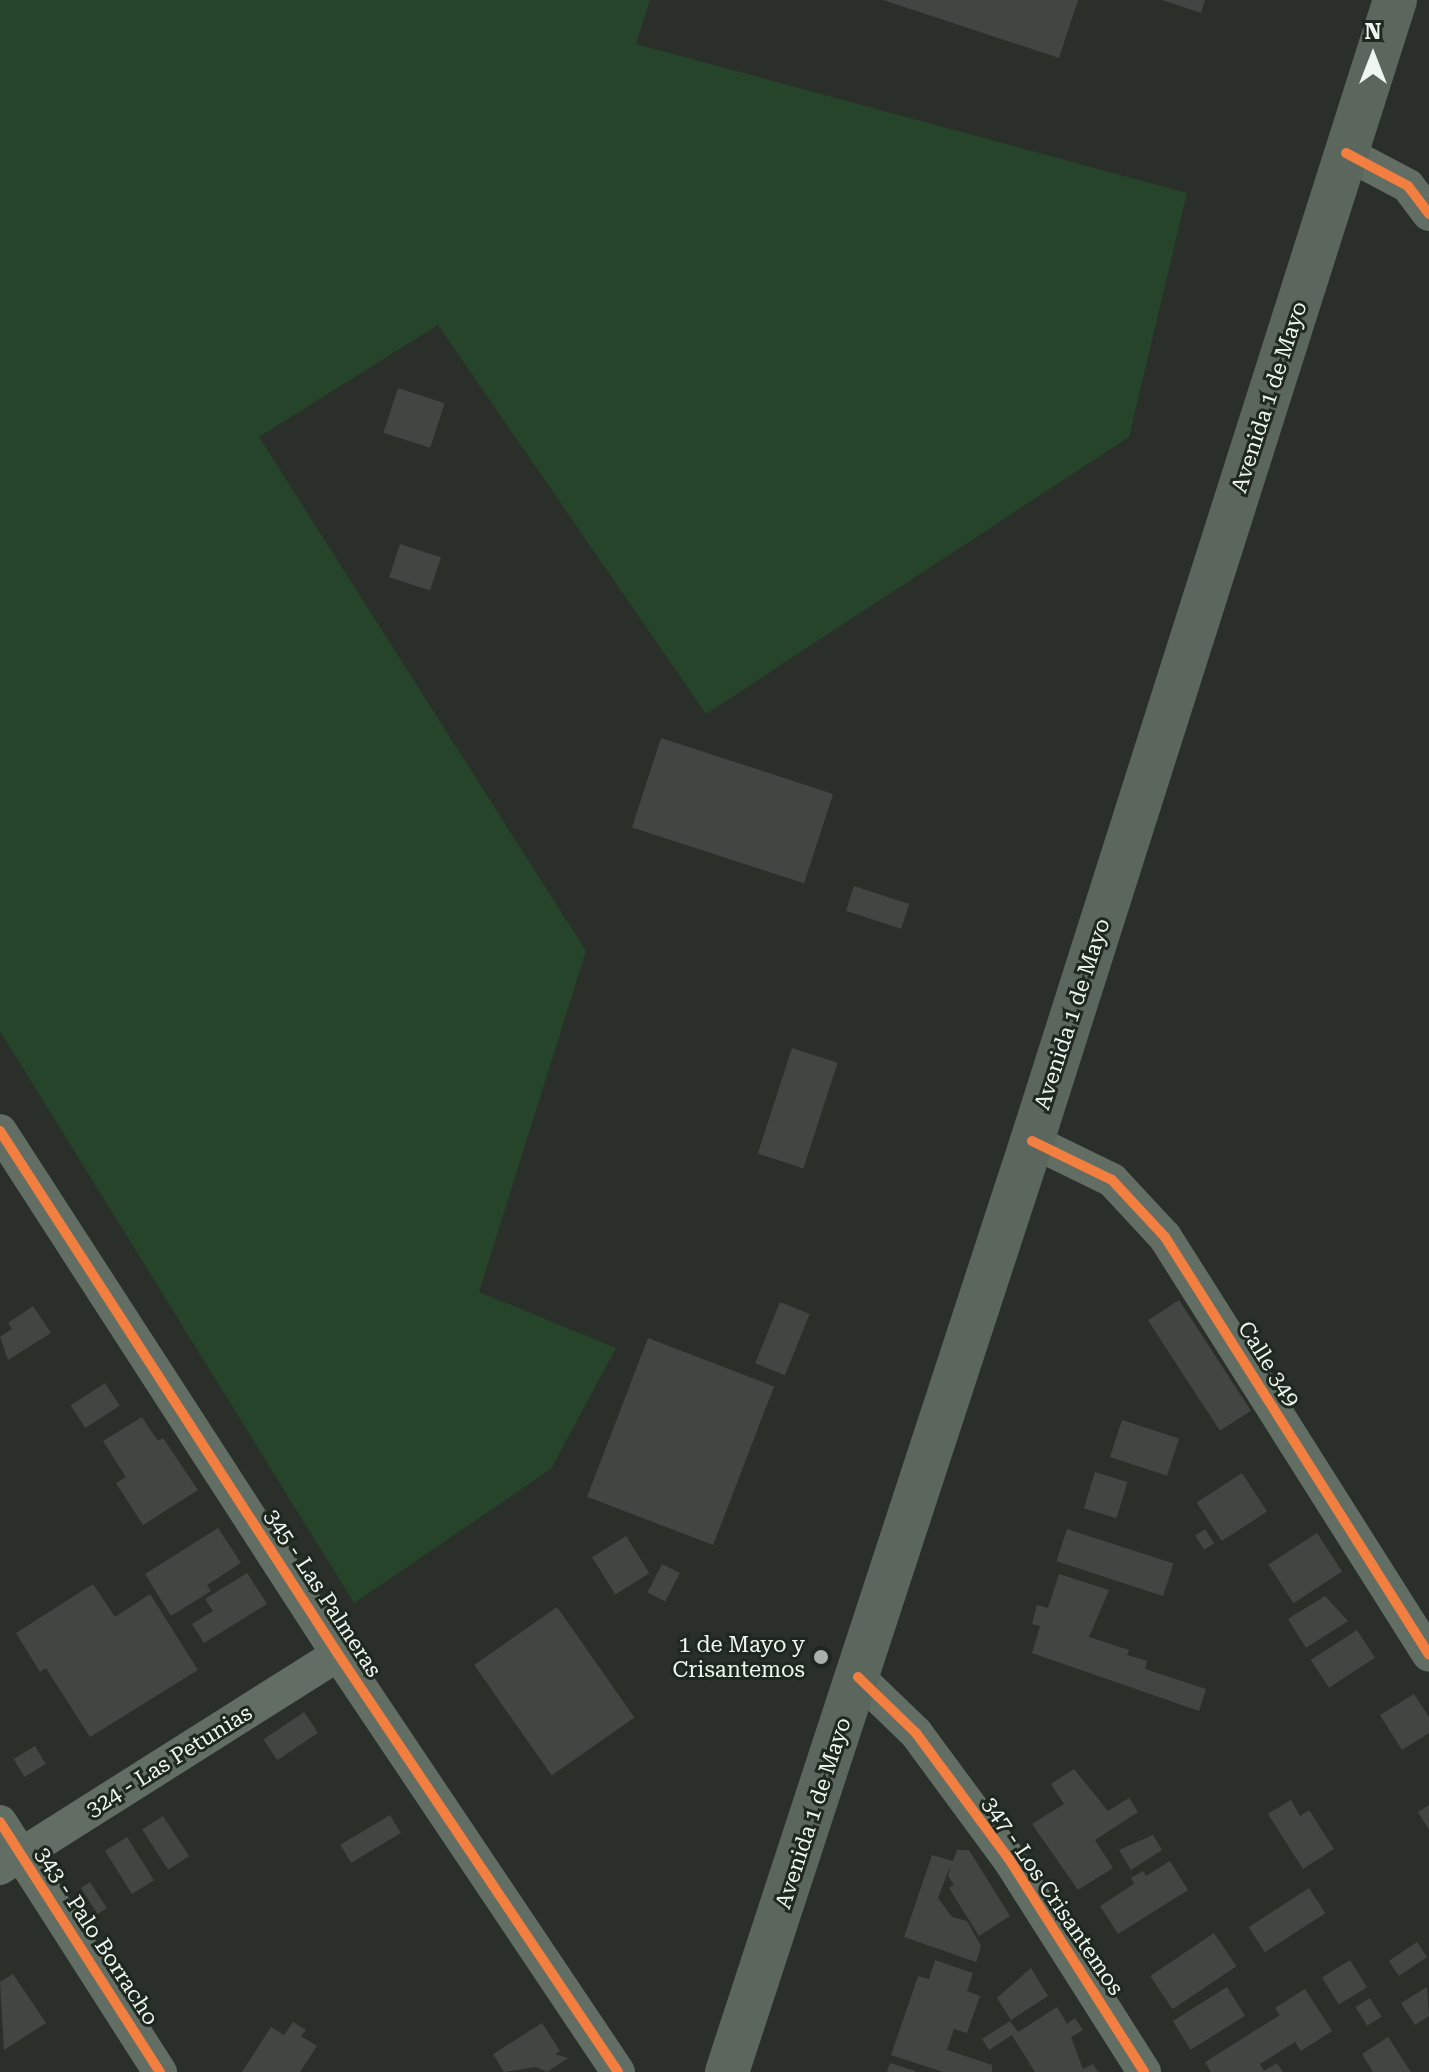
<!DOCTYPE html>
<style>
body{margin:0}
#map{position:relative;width:1429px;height:2072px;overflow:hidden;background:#2a2f2a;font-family:"Roboto Serif",serif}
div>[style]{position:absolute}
.green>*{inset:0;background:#264429}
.building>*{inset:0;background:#424642;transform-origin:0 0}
.street>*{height:34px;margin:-17px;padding:0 17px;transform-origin:17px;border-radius:17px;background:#626e63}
.secondary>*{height:44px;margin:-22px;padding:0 22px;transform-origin:22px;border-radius:22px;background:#5b665d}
.cycleway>*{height:10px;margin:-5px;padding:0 5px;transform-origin:5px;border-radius:5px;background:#f27e40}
.dots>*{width:22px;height:22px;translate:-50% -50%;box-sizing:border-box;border:4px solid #1e281e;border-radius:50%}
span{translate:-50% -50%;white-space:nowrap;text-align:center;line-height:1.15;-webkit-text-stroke:6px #1e281e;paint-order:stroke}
.street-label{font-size:22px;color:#eff6ef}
.poi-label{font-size:22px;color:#eff6ef}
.right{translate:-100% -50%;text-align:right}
.north{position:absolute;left:1333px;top:16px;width:80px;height:80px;-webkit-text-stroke:6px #1e281e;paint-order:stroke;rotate:0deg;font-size:22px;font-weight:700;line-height:32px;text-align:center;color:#eff6ef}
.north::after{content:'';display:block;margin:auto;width:28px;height:36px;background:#eff6ef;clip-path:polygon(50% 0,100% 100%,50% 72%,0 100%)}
</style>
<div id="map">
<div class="green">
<i style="clip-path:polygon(0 0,650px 0,636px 44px,1187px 193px,1129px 437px,706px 714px,438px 325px,259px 437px,586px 951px,479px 1292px,616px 1348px,551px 1469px,354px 1603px,0 1031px)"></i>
</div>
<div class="building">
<i style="clip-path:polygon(883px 0,1078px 0,1059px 58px)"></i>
<i style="clip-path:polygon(1162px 0,1205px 0,1201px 13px)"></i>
<i style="left:398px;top:388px;width:49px;height:47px;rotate:18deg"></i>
<i style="left:400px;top:544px;width:43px;height:35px;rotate:18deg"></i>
<i style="left:661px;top:738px;width:181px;height:94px;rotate:18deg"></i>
<i style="left:854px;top:886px;width:58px;height:26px;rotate:18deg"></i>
<i style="left:792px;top:1048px;width:48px;height:111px;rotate:18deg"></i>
<i style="left:1179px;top:1300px;width:132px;height:37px;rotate:57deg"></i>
<i style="left:780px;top:1302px;width:32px;height:66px;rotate:22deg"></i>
<i style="clip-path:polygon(33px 1306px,51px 1333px,8px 1360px,0 1337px,12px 1329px,8px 1323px)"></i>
<i style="left:648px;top:1338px;width:135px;height:170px;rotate:21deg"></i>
<i style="left:105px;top:1383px;width:27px;height:41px;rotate:57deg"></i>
<i style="clip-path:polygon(142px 1417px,158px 1441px,163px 1438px,198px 1490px,143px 1525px,116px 1483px,126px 1477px,103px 1441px)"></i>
<i style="left:1122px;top:1420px;width:60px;height:39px;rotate:18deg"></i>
<i style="left:1095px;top:1472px;width:34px;height:38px;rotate:17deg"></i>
<i style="left:1242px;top:1473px;width:46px;height:54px;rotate:57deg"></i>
<i style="clip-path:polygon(218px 1528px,241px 1563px,207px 1585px,211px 1591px,171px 1616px,145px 1574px)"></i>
<i style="left:1067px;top:1529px;width:112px;height:34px;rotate:18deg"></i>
<i style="left:1205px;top:1529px;width:17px;height:12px;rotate:57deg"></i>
<i style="left:1317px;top:1533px;width:46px;height:58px;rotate:57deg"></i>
<i style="left:626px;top:1536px;width:44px;height:40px;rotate:58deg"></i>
<i style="left:662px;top:1564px;width:20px;height:32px;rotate:27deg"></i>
<i style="clip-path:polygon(247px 1573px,267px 1604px,204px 1643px,192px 1624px,213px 1611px,205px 1599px)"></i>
<i style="clip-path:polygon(1059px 1574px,1109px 1590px,1089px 1637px,1129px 1650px,1127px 1655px,1147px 1661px,1145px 1669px,1206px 1689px,1199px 1711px,1032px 1653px,1040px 1626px,1032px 1624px,1037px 1605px,1048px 1608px)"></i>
<i style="clip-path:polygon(93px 1584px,115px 1617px,150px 1594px,198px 1670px,90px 1737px,46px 1668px,40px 1672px,16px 1633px)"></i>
<i style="clip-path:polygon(1325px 1596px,1348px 1621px,1306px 1648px,1288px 1619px)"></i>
<i style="left:557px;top:1607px;width:135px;height:101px;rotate:55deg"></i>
<i style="left:1357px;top:1630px;width:33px;height:55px;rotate:57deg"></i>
<i style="clip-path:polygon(1414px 1694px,1429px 1717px,1429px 1733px,1402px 1750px,1380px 1715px)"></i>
<i style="left:304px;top:1712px;width:25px;height:49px;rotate:56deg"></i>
<i style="left:35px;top:1746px;width:21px;height:25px;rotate:59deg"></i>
<i style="clip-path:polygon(1074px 1769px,1108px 1811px,1129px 1798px,1138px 1812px,1095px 1840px,1113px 1868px,1078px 1890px,1032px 1824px,1064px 1804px,1051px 1784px)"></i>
<i style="clip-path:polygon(1291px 1800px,1300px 1816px,1309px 1810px,1334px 1849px,1303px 1869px,1268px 1814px)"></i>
<i style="clip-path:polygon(1429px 1805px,1429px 1830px,1418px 1812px)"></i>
<i style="left:390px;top:1815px;width:21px;height:58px;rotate:59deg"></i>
<i style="left:163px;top:1816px;width:48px;height:25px;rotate:57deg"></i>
<i style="clip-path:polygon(1153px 1835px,1162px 1850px,1131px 1870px,1119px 1850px)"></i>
<i style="left:127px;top:1837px;width:51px;height:26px;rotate:58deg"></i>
<i style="clip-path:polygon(957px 1850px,969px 1850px,1010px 1916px,979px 1936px,949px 1888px,954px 1885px,948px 1876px,951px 1864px,938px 1898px,952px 1917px,967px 1921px,981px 1946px,976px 1962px,904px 1937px,932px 1855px,953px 1861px)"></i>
<i style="clip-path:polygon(1170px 1861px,1188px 1890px,1118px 1934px,1100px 1906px,1134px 1884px,1131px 1878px,1143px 1871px,1146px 1876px)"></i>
<i style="left:90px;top:1882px;width:31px;height:11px;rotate:57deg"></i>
<i style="left:1309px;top:1888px;width:30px;height:72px;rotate:57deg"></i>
<i style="left:1214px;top:1933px;width:40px;height:77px;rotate:56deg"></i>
<i style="left:1417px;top:1942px;width:18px;height:34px;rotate:56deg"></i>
<i style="clip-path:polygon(935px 1960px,973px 1973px,967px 1991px,980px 1996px,967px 2033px,954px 2029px,947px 2050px,992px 2065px,992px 2072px,943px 2072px,891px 2055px,918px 1976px,929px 1979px)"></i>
<i style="left:1350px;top:1960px;width:32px;height:33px;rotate:58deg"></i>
<i style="clip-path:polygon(1031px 1968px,1048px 1996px,1011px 2020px,997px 1998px)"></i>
<i style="clip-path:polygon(13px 1974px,46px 2023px,4px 2050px,0 1982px)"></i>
<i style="left:1227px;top:1987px;width:34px;height:64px;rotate:58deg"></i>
<i style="clip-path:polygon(1427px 1987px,1429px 2016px,1415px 2025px,1401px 2003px)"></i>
<i style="clip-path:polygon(1305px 1989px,1332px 2031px,1301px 2051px,1295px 2042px,1260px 2064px,1264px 2071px,1277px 2063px,1283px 2072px,1211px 2072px,1205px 2062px,1280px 2015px,1275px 2008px)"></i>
<i style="left:1370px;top:1998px;width:22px;height:17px;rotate:58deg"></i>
<i style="clip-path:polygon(1057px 2007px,1067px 2024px,1075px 2018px,1083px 2030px,1071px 2037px,1083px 2069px,1093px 2064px,1098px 2072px,1035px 2072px,1012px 2035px,989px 2050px,982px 2039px,1010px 2021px,1018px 2032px)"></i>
<i style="clip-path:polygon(293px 2022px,306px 2030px,301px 2036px,317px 2046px,300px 2072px,242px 2072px,271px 2027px,284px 2035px)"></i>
<i style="clip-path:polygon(542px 2023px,560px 2051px,555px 2054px,568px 2058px,547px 2072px,536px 2067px,504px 2072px,493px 2054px)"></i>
<i style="clip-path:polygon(1388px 2037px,1411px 2072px,1373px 2072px,1362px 2054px)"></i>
<i style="clip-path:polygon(890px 2063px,915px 2071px,915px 2072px,887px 2072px)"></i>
</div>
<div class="street">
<i style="left:1346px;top:153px;width:70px;rotate:28deg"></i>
<i style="left:1408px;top:186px;width:35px;rotate:53deg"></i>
<i style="left:0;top:1131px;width:623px;rotate:57.13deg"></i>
<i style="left:338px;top:1654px;width:503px;rotate:56.18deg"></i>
<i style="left:1032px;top:1141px;width:89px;rotate:26deg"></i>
<i style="left:1112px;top:1180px;width:78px;rotate:47.1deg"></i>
<i style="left:1165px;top:1237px;width:494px;rotate:57.7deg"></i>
<i style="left:858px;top:1677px;width:81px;rotate:44deg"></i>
<i style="left:916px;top:1733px;width:157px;rotate:53.6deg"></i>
<i style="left:1009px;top:1859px;width:252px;rotate:57.6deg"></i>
<i style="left:0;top:1822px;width:297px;rotate:57.4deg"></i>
<i style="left:0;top:1868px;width:400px;rotate:-32.3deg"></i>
</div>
<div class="secondary">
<i style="left:727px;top:2072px;width:980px;rotate:-71.86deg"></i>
<i style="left:1032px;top:1141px;width:1197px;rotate:-72.35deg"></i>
</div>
<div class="cycleway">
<i style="left:1346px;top:153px;width:70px;rotate:28deg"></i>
<i style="left:1408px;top:186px;width:35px;rotate:53deg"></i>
<i style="left:0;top:1131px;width:623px;rotate:57.13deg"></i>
<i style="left:338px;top:1654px;width:503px;rotate:56.18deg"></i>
<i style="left:1032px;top:1141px;width:89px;rotate:26deg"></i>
<i style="left:1112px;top:1180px;width:78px;rotate:47.1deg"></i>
<i style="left:1165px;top:1237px;width:494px;rotate:57.7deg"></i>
<i style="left:858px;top:1677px;width:81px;rotate:44deg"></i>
<i style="left:916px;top:1733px;width:157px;rotate:53.6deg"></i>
<i style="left:1009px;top:1859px;width:252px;rotate:57.6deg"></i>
<i style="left:0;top:1822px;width:297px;rotate:57.4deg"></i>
</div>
<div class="dots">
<i style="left:821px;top:1657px;background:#aab0aa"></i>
</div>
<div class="street-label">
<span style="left:1269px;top:397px;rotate:-72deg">Avenida 1 de Mayo</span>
<span style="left:1072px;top:1014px;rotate:-72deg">Avenida 1 de Mayo</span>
<span style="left:1269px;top:1364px;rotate:58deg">Calle 349</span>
<span style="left:323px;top:1593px;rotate:57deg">345 - Las Palmeras</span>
<span style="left:169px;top:1761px;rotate:-32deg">324 - Las Petunias</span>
<span style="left:813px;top:1813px;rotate:-72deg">Avenida 1 de Mayo</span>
<span style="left:1053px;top:1896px;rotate:56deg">347 - Los Crisantemos</span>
<span style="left:97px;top:1936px;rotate:57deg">343 - Palo Borracho</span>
</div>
<div class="poi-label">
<span class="right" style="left:805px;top:1657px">1 de Mayo y<br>Crisantemos</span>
</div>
<div class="north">N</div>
</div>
